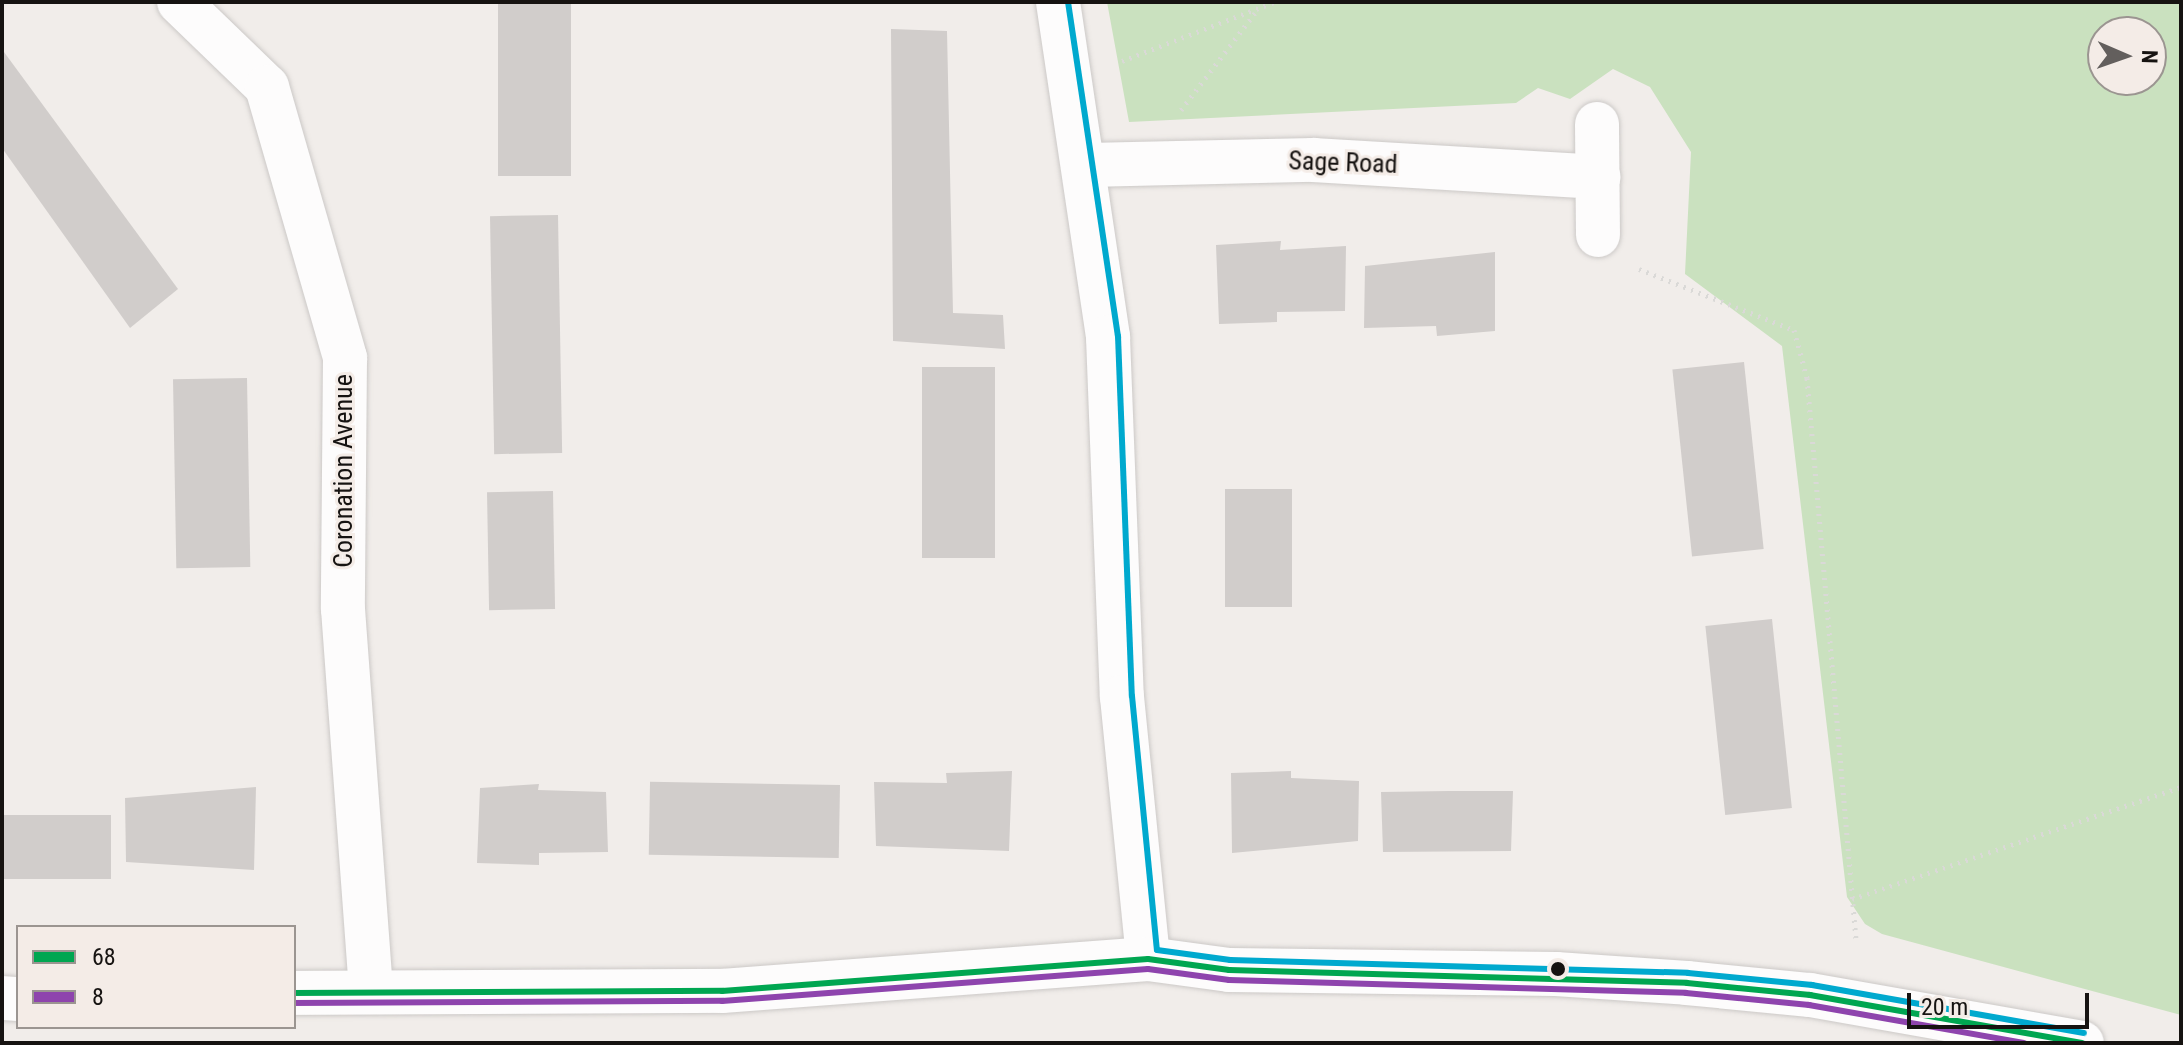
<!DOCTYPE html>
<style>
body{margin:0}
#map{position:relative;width:2183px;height:1045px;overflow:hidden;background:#f1edea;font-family:"Roboto Condensed",sans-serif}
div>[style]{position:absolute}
.green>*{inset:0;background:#cae1bf}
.building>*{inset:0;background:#d1cdcb;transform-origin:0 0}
.path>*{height:5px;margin-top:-2.5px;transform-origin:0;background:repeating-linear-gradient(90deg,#dad9d7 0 2px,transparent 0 8px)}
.roads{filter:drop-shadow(0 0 2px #ccc9c7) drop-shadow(0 0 2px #ccc9c7)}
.minor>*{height:44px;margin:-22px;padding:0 22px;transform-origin:22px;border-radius:22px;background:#fdfcfc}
.bus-1>*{height:6px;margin:-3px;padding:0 3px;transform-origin:3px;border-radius:3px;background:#00a651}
.bus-2>*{height:6px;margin:-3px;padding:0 3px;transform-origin:3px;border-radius:3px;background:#8e44ad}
.bus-3>*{height:6px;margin:-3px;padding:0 3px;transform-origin:3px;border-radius:3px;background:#00a9ce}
.dots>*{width:22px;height:22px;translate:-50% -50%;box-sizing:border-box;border:4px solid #f4ece7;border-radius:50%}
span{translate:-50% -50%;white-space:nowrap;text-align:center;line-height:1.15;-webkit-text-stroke:6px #f4ece7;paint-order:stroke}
.street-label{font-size:26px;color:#161311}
.frame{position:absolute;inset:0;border:4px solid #161311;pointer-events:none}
.legend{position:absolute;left:16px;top:925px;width:280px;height:104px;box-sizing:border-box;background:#f4ece7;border:2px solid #9b9591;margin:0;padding:10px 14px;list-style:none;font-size:24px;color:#161311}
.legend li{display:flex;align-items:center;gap:16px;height:40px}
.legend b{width:40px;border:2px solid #9b9591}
.north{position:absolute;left:2087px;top:16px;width:80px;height:80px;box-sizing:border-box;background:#f4ece7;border:2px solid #9b9591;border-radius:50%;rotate:92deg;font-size:22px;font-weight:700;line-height:32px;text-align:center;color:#161311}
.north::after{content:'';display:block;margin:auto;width:28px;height:36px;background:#635f5d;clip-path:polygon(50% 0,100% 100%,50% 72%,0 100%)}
.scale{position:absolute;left:1907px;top:993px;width:182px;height:36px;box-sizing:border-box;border:4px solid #161311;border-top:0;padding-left:10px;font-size:24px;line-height:28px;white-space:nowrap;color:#161311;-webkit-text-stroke:6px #f4ece7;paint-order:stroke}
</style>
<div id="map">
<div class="green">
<i style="clip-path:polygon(evenodd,1107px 2px,2181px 2px,2181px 1015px,1882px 934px,1865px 924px,1847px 897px,1782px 346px,1685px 274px,1691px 152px,1650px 87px,1613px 69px,1570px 99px,1538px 88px,1516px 103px,1129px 122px,1107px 2px,2103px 32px,2151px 32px,2151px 80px,2103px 80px,2103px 32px)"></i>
</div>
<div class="building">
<i style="left:498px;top:2px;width:73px;height:174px"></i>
<i style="clip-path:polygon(891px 29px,947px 31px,953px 313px,1003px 315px,1005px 349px,893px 341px)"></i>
<i style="clip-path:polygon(4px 52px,178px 289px,130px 328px,2px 148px)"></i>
<i style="left:558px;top:215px;width:238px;height:68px;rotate:89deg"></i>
<i style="clip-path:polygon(1281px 241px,1280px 250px,1346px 246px,1345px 311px,1277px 312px,1277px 322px,1219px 324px,1216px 245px)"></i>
<i style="clip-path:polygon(1495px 252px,1495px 331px,1437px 336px,1436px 326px,1364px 328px,1365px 266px)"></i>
<i style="left:1744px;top:362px;width:188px;height:72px;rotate:84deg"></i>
<i style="left:995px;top:367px;width:191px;height:73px;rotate:90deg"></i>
<i style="left:247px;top:378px;width:189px;height:74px;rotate:89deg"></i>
<i style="left:1292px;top:489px;width:118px;height:67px;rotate:90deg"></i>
<i style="left:553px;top:491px;width:118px;height:66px;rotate:89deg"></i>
<i style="left:1772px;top:619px;width:190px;height:67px;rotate:84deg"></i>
<i style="clip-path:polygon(1012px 771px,1009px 851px,876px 846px,874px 782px,947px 783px,946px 773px)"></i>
<i style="clip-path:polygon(1291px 771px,1291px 778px,1359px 781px,1358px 841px,1232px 853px,1231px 773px)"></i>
<i style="clip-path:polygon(539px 784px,538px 790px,606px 792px,608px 852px,539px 853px,539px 865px,477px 863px,480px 788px)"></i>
<i style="left:840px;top:785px;width:73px;height:190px;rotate:91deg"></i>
<i style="clip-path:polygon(256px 787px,254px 870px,126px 862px,125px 798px)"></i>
<i style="clip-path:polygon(1449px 791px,1513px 791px,1511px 851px,1383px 852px,1381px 792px)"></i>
<i style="left:2px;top:815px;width:109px;height:64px"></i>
</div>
<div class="path">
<i style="left:1122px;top:61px;width:163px;rotate:-21.2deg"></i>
<i style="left:1181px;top:110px;width:122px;rotate:-52.7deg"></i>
<i style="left:1639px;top:269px;width:167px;rotate:21.5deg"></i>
<i style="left:1794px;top:330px;width:50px;rotate:74.8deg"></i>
<i style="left:1807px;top:378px;width:563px;rotate:85.01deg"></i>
<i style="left:1852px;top:899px;width:348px;rotate:-18.8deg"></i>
</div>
<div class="roads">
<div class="minor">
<i style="left:179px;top:2px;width:122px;rotate:44deg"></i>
<i style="left:267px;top:87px;width:282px;rotate:73.9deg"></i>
<i style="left:345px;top:358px;width:251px;rotate:90.5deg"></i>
<i style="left:343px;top:609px;width:380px;rotate:85.8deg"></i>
<i style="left:1058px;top:2px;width:339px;rotate:81.5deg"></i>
<i style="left:1108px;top:337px;width:360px;rotate:87.8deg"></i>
<i style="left:1122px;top:697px;width:263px;rotate:84.3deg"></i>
<i style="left:1597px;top:124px;width:111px;rotate:89.5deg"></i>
<i style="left:1087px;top:165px;width:226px;rotate:-1.3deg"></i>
<i style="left:1313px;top:160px;width:286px;rotate:3.4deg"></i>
<i style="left:294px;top:993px;width:428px;rotate:-0.3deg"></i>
<i style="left:722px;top:991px;width:427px;rotate:-4.3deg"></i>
<i style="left:1148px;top:959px;width:82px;rotate:7.7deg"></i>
<i style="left:1229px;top:970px;width:327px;rotate:0.7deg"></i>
<i style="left:1556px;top:974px;width:131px;rotate:3.9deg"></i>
<i style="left:1687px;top:983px;width:124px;rotate:5.6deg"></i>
<i style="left:1810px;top:995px;width:276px;rotate:10deg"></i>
<i style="left:2px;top:998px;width:16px;rotate:4deg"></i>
</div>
</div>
<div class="bus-1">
<i style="left:294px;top:993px;width:428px;rotate:-0.3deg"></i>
<i style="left:722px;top:991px;width:427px;rotate:-4.3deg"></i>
<i style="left:1148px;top:959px;width:82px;rotate:7.7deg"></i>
<i style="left:1229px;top:970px;width:458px;rotate:1.6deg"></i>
<i style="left:1687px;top:983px;width:124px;rotate:5.6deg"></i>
<i style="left:1810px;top:995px;width:276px;rotate:10deg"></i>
</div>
<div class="bus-2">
<i style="left:294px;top:1003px;width:428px;rotate:-0.3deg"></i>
<i style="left:722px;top:1001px;width:427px;rotate:-4.3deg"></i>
<i style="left:1148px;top:969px;width:82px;rotate:7.7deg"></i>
<i style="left:1229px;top:980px;width:457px;rotate:1.6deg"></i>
<i style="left:1686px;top:993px;width:124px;rotate:5.6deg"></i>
<i style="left:1809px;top:1005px;width:218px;rotate:10deg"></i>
</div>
<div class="bus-3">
<i style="left:1068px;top:2px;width:338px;rotate:81.5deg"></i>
<i style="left:1118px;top:336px;width:360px;rotate:87.8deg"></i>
<i style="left:1132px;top:696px;width:255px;rotate:84.4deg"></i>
<i style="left:1157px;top:950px;width:74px;rotate:7.8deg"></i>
<i style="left:1230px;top:960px;width:458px;rotate:1.6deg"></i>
<i style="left:1688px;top:973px;width:125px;rotate:5.5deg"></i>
<i style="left:1812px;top:985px;width:276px;rotate:10deg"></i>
</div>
<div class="dots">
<i style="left:1558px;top:969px;background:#161311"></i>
</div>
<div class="street-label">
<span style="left:1343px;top:163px;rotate:2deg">Sage Road</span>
<span style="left:344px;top:471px;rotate:-90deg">Coronation Avenue</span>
</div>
<div class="frame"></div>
<ul class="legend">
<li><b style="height:10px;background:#00a651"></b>68</li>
<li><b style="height:10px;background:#8e44ad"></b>8</li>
</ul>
<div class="north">N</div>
<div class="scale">20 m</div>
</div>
